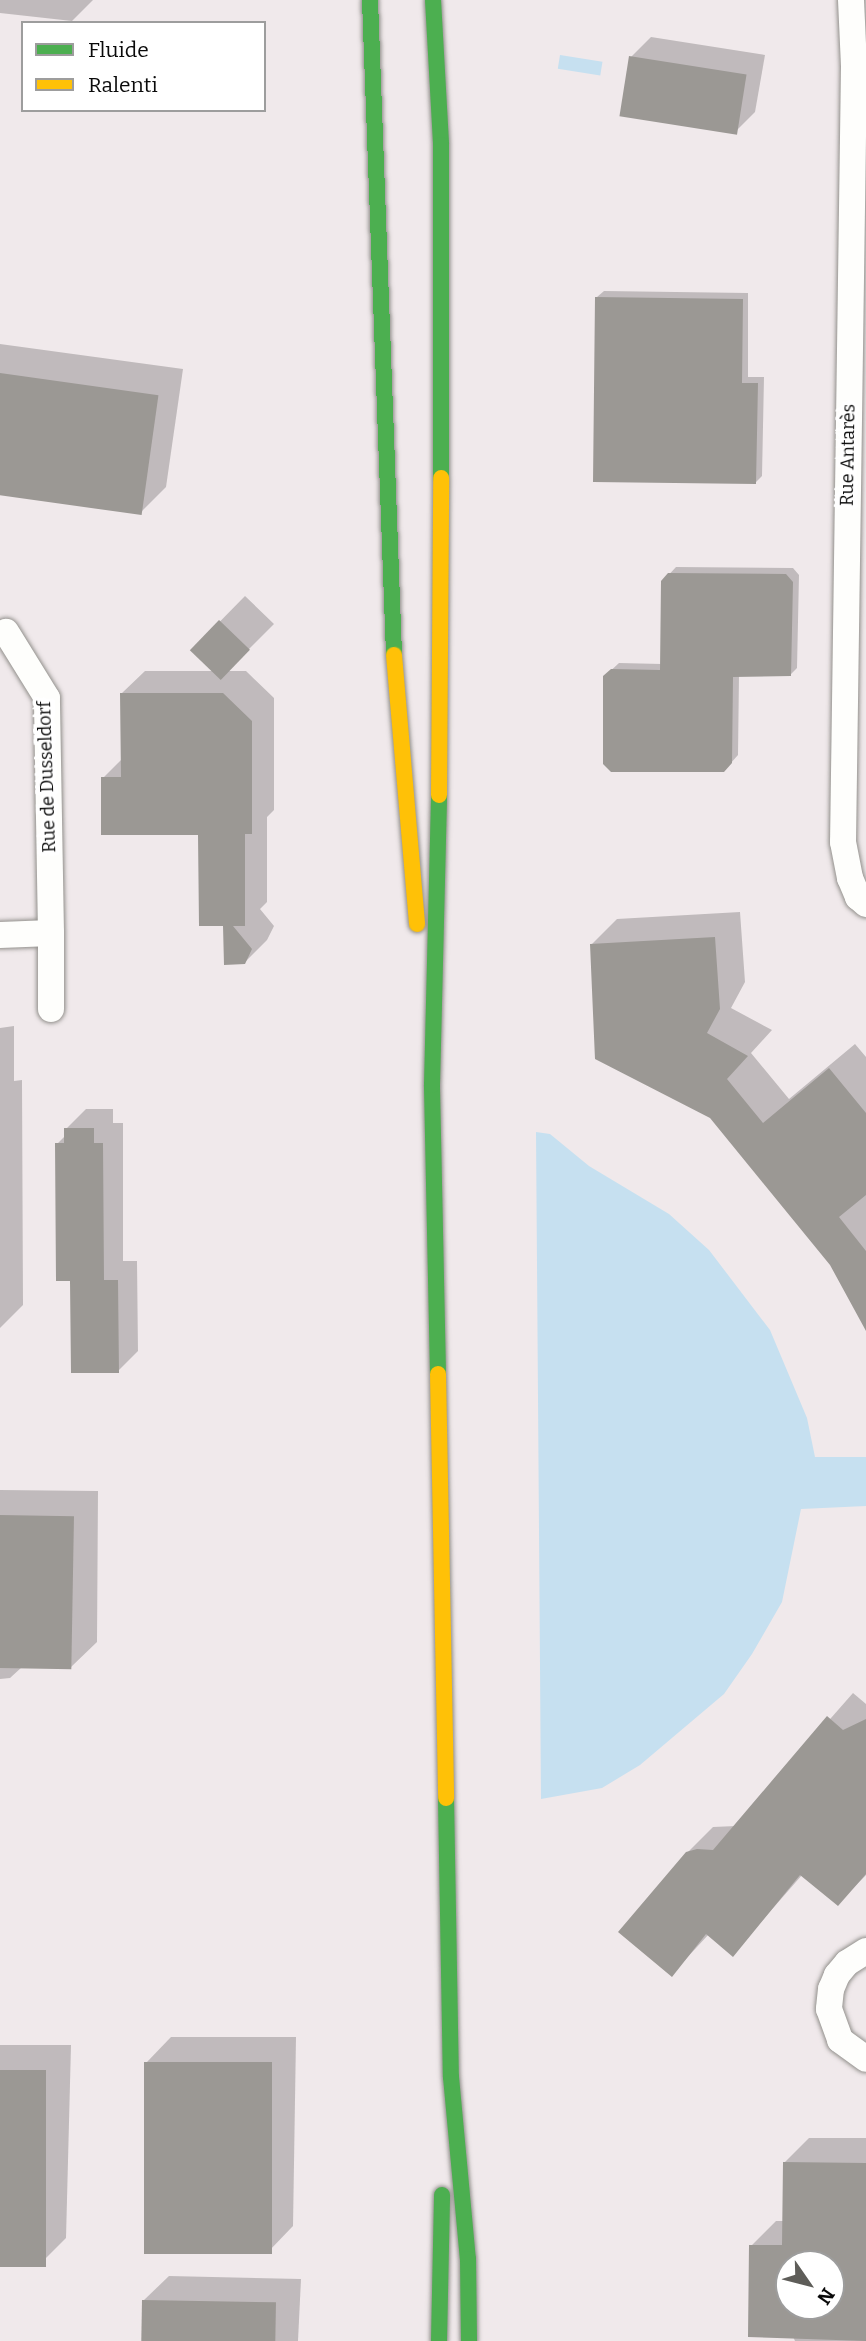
<!DOCTYPE html>
<meta charset="utf-8">
<style>
body{margin:0}
#map{position:relative;width:866px;height:2341px;overflow:hidden;background:#f9f6ed;font-family:Bitter,serif}
div>[style]{position:absolute}
.industrial>*{inset:0;background:#f0e9eb}
.water>*{inset:0;background:#c6e0f0;transform-origin:0 0}
.shadow>*{inset:0;background:#0003}
.building>*{inset:0;background:#9b9894;transform-origin:0 0}
.roads{filter:drop-shadow(0 0 2px #92908c) drop-shadow(0 0 2px #92908c)}
.street>*{height:26px;margin:-13px;padding:0 13px;transform-origin:13px;border-radius:13px;background:#fefefc}
.fast>*{height:16px;margin:-8px;padding:0 8px;transform-origin:8px;border-radius:8px;background:#4caf50}
.slow>*{height:16px;margin:-8px;padding:0 8px;transform-origin:8px;border-radius:8px;background:#ffc107}
span{translate:-50% -50%;white-space:nowrap;text-align:center;line-height:1.15;-webkit-text-stroke:7px #fff;paint-order:stroke}
.street-label{font-size:18px;color:#0a0a0a}
.legend{position:absolute;left:21px;top:21px;width:245px;height:91px;box-sizing:border-box;background:#fff;border:2px solid #9d9d9d;margin:0;padding:9px 12px;list-style:none;font-size:21px;color:#0a0a0a}
.legend li{display:flex;align-items:center;gap:14px;height:35px}
.legend b{width:35px;border:2px solid #9d9d9d}
.north{position:absolute;left:775px;top:2250px;width:70px;height:70px;box-sizing:border-box;background:#fff;border:2px solid #9d9d9d;border-radius:50%;rotate:125deg;font-size:19px;font-weight:700;line-height:28px;text-align:center;color:#0a0a0a}
.north::after{content:'';display:block;margin:auto;width:24px;height:32px;background:#5e5d59;clip-path:polygon(50% 0,100% 100%,50% 72%,0 100%)}
</style>
<div id="map">
<div class="industrial">
<i style="clip-path:polygon(evenodd,0 0,866px 0,866px 2341px,0 2341px,0 0,23px 23px,264px 23px,264px 110px,23px 110px,23px 23px,0 0,789px 2264px,831px 2264px,831px 2306px,789px 2306px,789px 2264px)"></i>
</div>
<div class="water">
<i style="left:560px;top:55px;width:43px;height:14px;rotate:9deg"></i>
<i style="clip-path:polygon(536px 1132px,550px 1134px,589px 1166px,669px 1214px,709px 1250px,770px 1330px,807px 1418px,815px 1457px,866px 1457px,866px 1506px,801px 1509px,782px 1602px,752px 1654px,724px 1694px,640px 1765px,602px 1788px,541px 1799px)"></i>
</div>
<div class="shadow">
<i style="clip-path:polygon(0 0,93px 0,72px 21px,0 13px)"></i>
<i style="clip-path:polygon(651px 37px,765px 55px,755px 112px,735px 132px,631px 57px)"></i>
<i style="clip-path:polygon(604px 291px,748px 293px,748px 377px,764px 377px,762px 476px,755px 483px,597px 297px)"></i>
<i style="clip-path:polygon(0 344px,183px 369px,166px 487px,141px 512px,0 492px)"></i>
<i style="clip-path:polygon(676px 567px,793px 568px,799px 575px,797px 668px,790px 675px,739px 675px,738px 755px,730px 764px,605px 676px,619px 663px,662px 664px,663px 581px)"></i>
<i style="clip-path:polygon(245px 596px,274px 624px,227px 671px,246px 671px,274px 698px,274px 810px,267px 817px,267px 902px,260px 909px,274px 926px,267px 940px,244px 963px,225px 925px,200px 833px,103px 778px,123px 758px,122px 693px,145px 671px,214px 671px,192px 650px)"></i>
<i style="clip-path:polygon(740px 912px,745px 982px,731px 1008px,772px 1030px,751px 1053px,789px 1099px,855px 1044px,866px 1057px,866px 1309px,592px 944px,617px 919px)"></i>
<i style="clip-path:polygon(14px 1026px,14px 1081px,22px 1080px,23px 1305px,0 1328px,0 1028px)"></i>
<i style="clip-path:polygon(86px 1109px,113px 1109px,113px 1123px,123px 1123px,123px 1261px,137px 1261px,138px 1351px,118px 1371px,72px 1279px,57px 1144px,66px 1135px,66px 1129px)"></i>
<i style="clip-path:polygon(0 1490px,98px 1491px,97px 1642px,71px 1667px,22px 1667px,10px 1678px,0 1679px)"></i>
<i style="clip-path:polygon(853px 1693px,866px 1704px,866px 1875px,838px 1904px,802px 1875px,733px 1954px,709px 1934px,671px 1975px,687px 1853px,713px 1827px,736px 1826px)"></i>
<i style="clip-path:polygon(171px 2037px,296px 2037px,293px 2226px,268px 2252px,146px 2063px)"></i>
<i style="clip-path:polygon(0 2045px,71px 2045px,66px 2238px,40px 2264px,0 2265px)"></i>
<i style="clip-path:polygon(evenodd,809px 2138px,866px 2138px,866px 2341px,795px 2341px,751px 2246px,776px 2221px,784px 2221px,784px 2163px,809px 2138px,789px 2264px,831px 2264px,831px 2306px,789px 2306px,789px 2264px)"></i>
<i style="clip-path:polygon(169px 2276px,301px 2279px,298px 2341px,143px 2341px,143px 2301px)"></i>
</div>
<div class="building">
<i style="left:629px;top:56px;width:119px;height:61px;rotate:9deg"></i>
<i style="clip-path:polygon(595px 297px,743px 299px,742px 383px,758px 383px,756px 484px,593px 482px)"></i>
<i style="left:0;top:373px;width:160px;height:121px;rotate:8deg"></i>
<i style="clip-path:polygon(668px 573px,786px 574px,793px 582px,791px 676px,733px 677px,732px 763px,724px 772px,611px 772px,603px 764px,603px 676px,611px 669px,660px 670px,661px 581px)"></i>
<i style="left:219px;top:620px;width:43px;height:42px;rotate:44deg"></i>
<i style="clip-path:polygon(120px 693px,223px 693px,252px 721px,252px 834px,245px 834px,245px 926px,233px 926px,252px 949px,245px 964px,224px 965px,223px 926px,199px 926px,198px 835px,101px 835px,101px 777px,121px 777px)"></i>
<i style="clip-path:polygon(715px 937px,720px 1009px,707px 1033px,748px 1056px,727px 1079px,763px 1123px,829px 1068px,866px 1113px,866px 1195px,839px 1217px,866px 1251px,866px 1331px,830px 1265px,710px 1118px,595px 1059px,590px 944px)"></i>
<i style="clip-path:polygon(64px 1128px,94px 1128px,94px 1143px,103px 1143px,104px 1280px,118px 1280px,119px 1373px,71px 1373px,70px 1281px,56px 1281px,55px 1143px,64px 1143px)"></i>
<i style="left:0;top:1515px;width:74px;height:153px;rotate:1deg"></i>
<i style="clip-path:polygon(827px 1716px,843px 1730px,866px 1719px,866px 1874px,838px 1906px,800px 1875px,733px 1957px,706px 1934px,672px 1977px,618px 1932px,686px 1852px,697px 1849px,713px 1850px)"></i>
<i style="left:144px;top:2062px;width:128px;height:192px"></i>
<i style="left:0;top:2070px;width:46px;height:197px"></i>
<i style="clip-path:polygon(evenodd,783px 2162px,866px 2163px,866px 2341px,748px 2337px,749px 2245px,782px 2245px,783px 2162px,789px 2264px,831px 2264px,831px 2306px,789px 2306px,789px 2264px)"></i>
<i style="left:142px;top:2300px;width:134px;height:41px;rotate:1deg"></i>
</div>
<div class="roads">
<div class="street">
<i style="left:851px;top:0;width:66px;rotate:87.4deg"></i>
<i style="left:854px;top:66px;width:776px;rotate:90.81deg"></i>
<i style="left:843px;top:842px;width:37px;rotate:79deg"></i>
<i style="left:850px;top:878px;width:21px;rotate:67deg"></i>
<i style="left:858px;top:897px;width:11px;rotate:41deg"></i>
<i style="left:51px;top:933px;width:76px;rotate:90deg"></i>
<i style="left:0;top:935px;width:51px;rotate:-2.2deg"></i>
<i style="left:51px;top:933px;width:235px;rotate:-91deg"></i>
<i style="left:47px;top:698px;width:78px;rotate:-121.8deg"></i>
<i style="left:866px;top:1951px;width:22px;rotate:148deg"></i>
<i style="left:847px;top:1963px;width:16px;rotate:130deg"></i>
<i style="left:837px;top:1975px;width:15px;rotate:113deg"></i>
<i style="left:831px;top:1989px;width:20px;rotate:96deg"></i>
<i style="left:829px;top:2009px;width:33px;rotate:70deg"></i>
<i style="left:840px;top:2040px;width:32px;rotate:36deg"></i>
</div>
<div class="fast">
<i style="left:370px;top:0;width:655px;rotate:87.9deg"></i>
<i style="left:433px;top:0;width:145px;rotate:86.8deg"></i>
<i style="left:441px;top:145px;width:333px;rotate:90deg"></i>
<i style="left:438px;top:1374px;width:289px;rotate:-91.2deg"></i>
<i style="left:432px;top:1085px;width:290px;rotate:-88.6deg"></i>
<i style="left:446px;top:1798px;width:279px;rotate:89deg"></i>
<i style="left:451px;top:2077px;width:183px;rotate:84.7deg"></i>
<i style="left:468px;top:2259px;width:82px;rotate:89.3deg"></i>
<i style="left:439px;top:2341px;width:146px;rotate:-88.8deg"></i>
</div>
<div class="slow">
<i style="left:394px;top:655px;width:270px;rotate:85.1deg"></i>
<i style="left:439px;top:795px;width:317px;rotate:-89.6deg"></i>
<i style="left:438px;top:1374px;width:424px;rotate:88.9deg"></i>
</div>
</div>
<div class="street-label">
<span style="left:848px;top:455px;rotate:-89deg">Rue Antarès</span>
<span style="left:47px;top:777px;rotate:-92deg">Rue de Dusseldorf</span>
</div>
<ul class="legend">
<li><b style="height:9px;background:#4caf50"></b>Fluide</li>
<li><b style="height:9px;background:#ffc107"></b>Ralenti</li>
</ul>
<div class="north">N</div>
</div>
